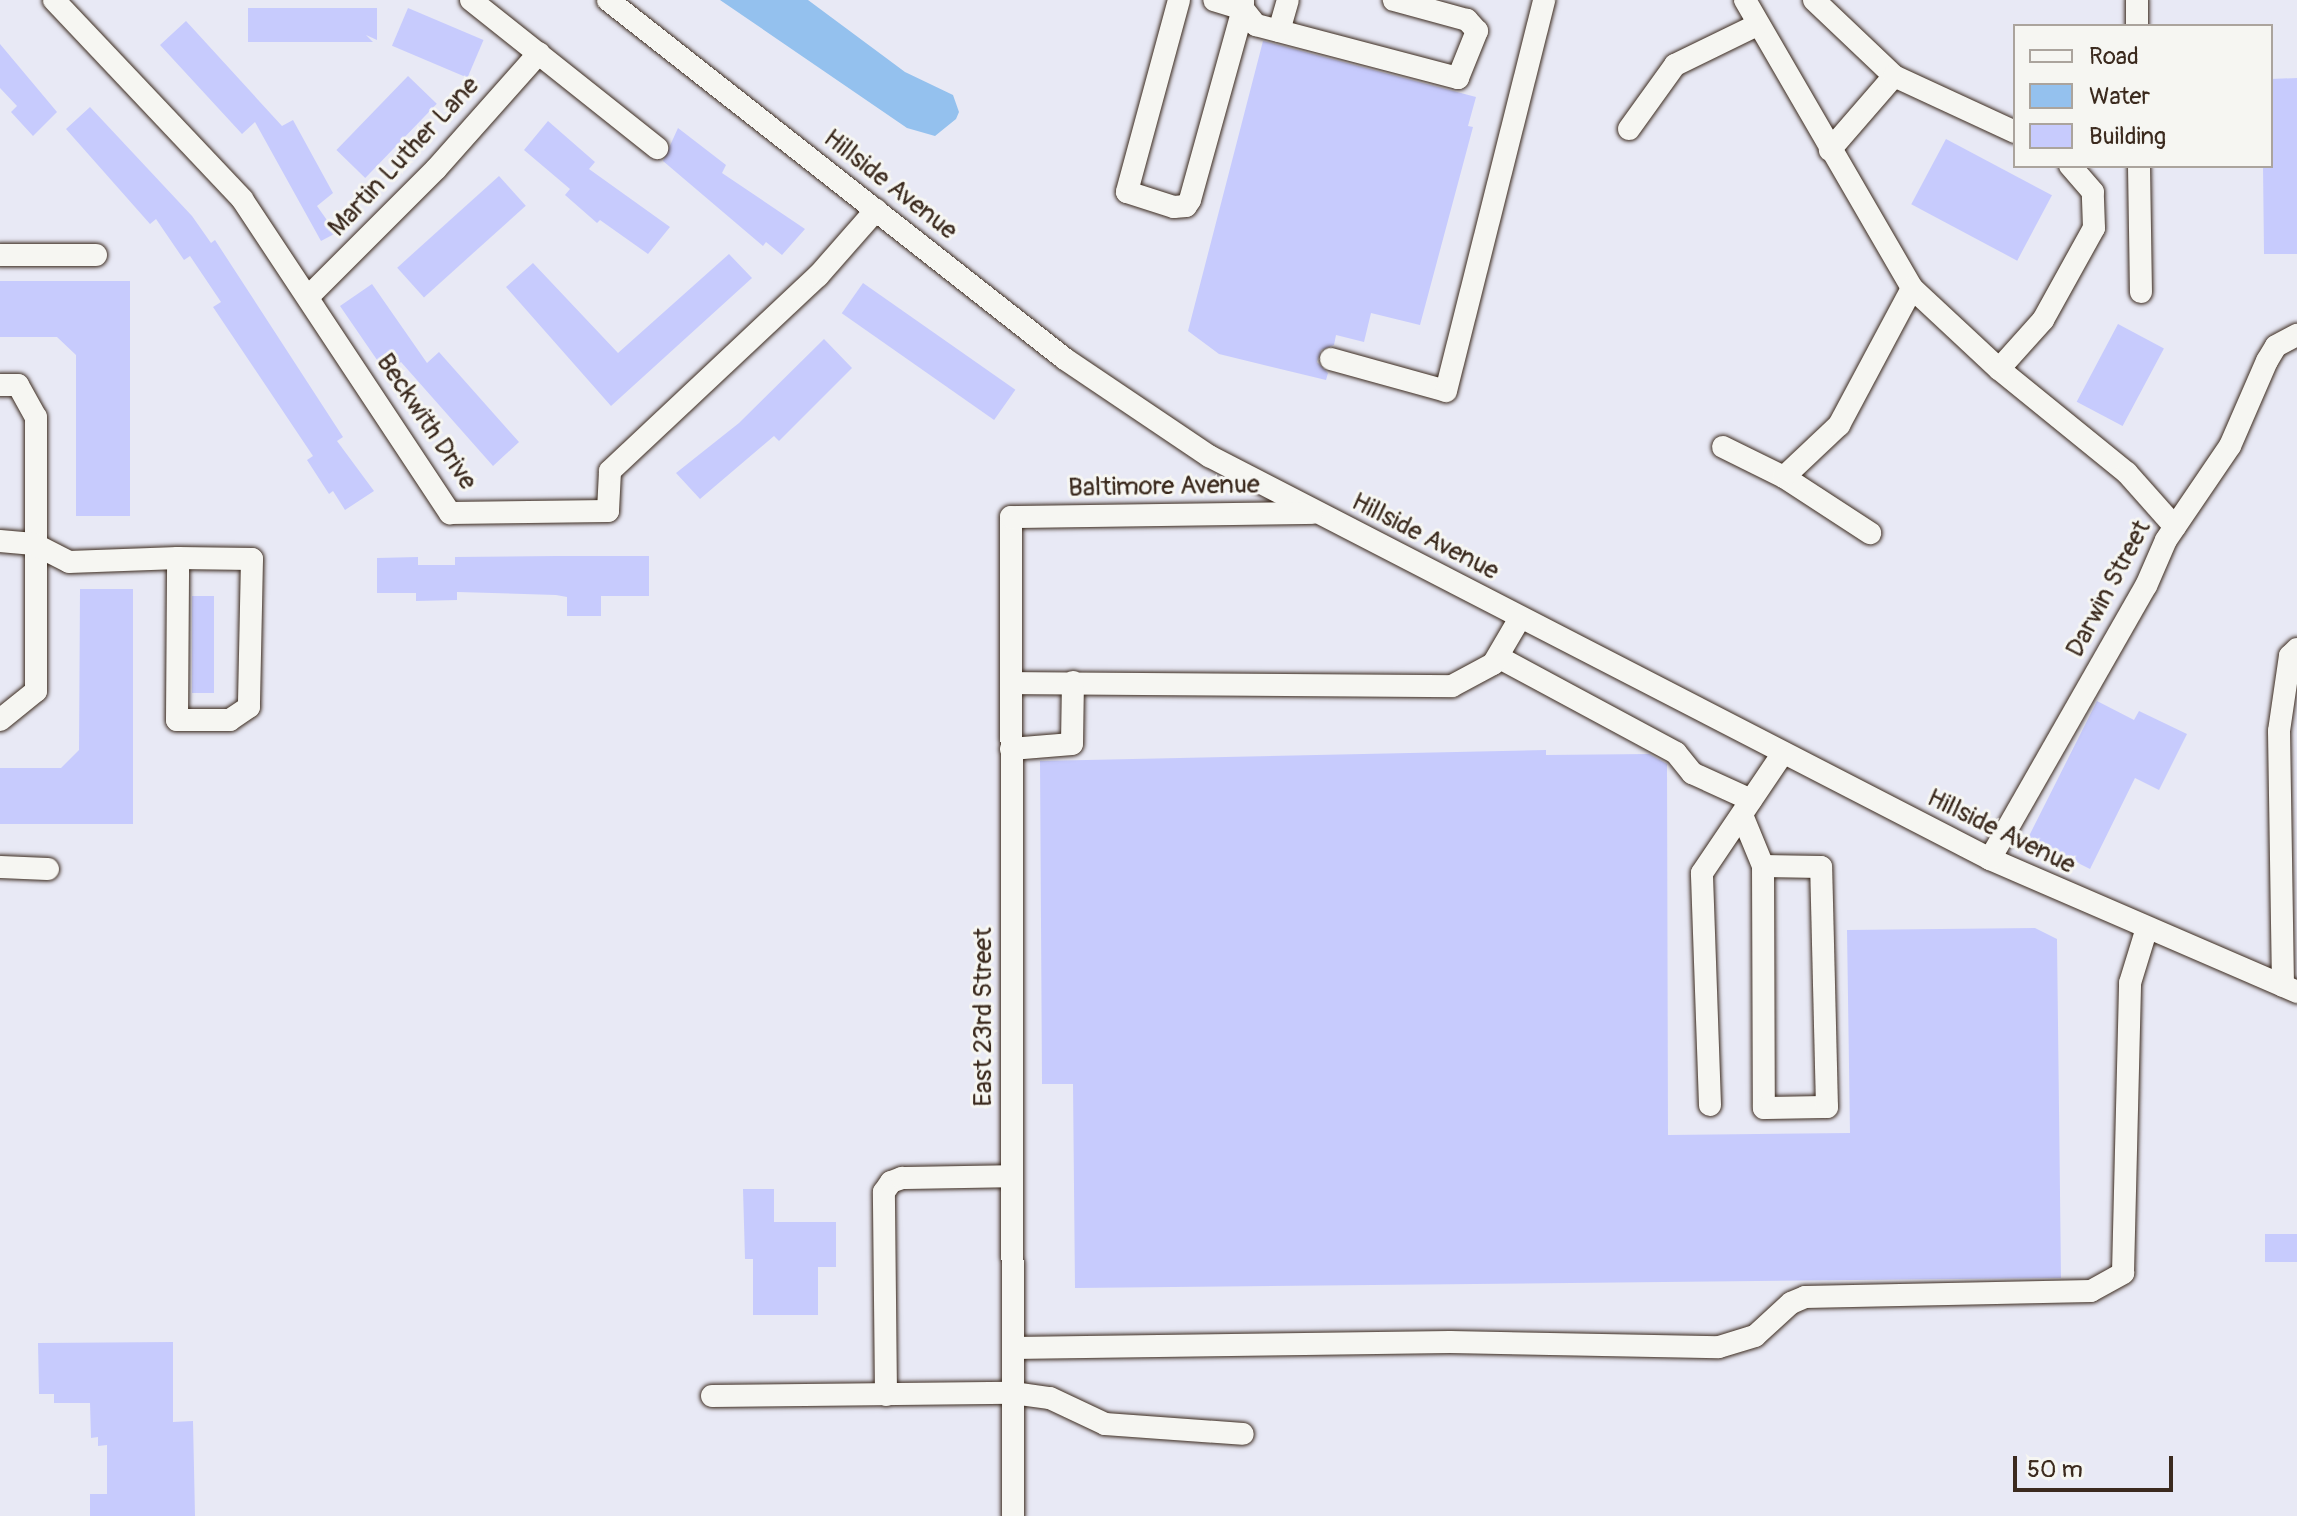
<!DOCTYPE html>
<style>
body{margin:0}
#map{position:relative;width:2297px;height:1516px;overflow:hidden;background:#e8e9f5;font-family:Pangolin,sans-serif}
div>[style]{position:absolute}
.water>*{inset:0;background:#94c1ee}
.building>*{inset:0;background:#c7cbfd;transform-origin:0 0}
.roads{filter:drop-shadow(0 0 2px #3b2a1e) drop-shadow(0 0 2px #3b2a1e)}
.minor>*{height:22px;margin:-11px;padding:0 11px;transform-origin:11px;border-radius:11px;background:#f6f6f2}
span{translate:-50% -50%;white-space:nowrap;text-align:center;line-height:1.15;-webkit-text-stroke:6px #f6f6f2;paint-order:stroke}
.street-label{font-size:26px;color:#3b2a1e}
.legend{position:absolute;left:2013px;top:24px;width:260px;height:144px;box-sizing:border-box;background:#f6f6f2;border:2px solid #aba49d;margin:0;padding:10px 14px;list-style:none;font-size:24px;color:#3b2a1e}
.legend li{display:flex;align-items:center;gap:16px;height:40px}
.legend b{width:40px;border:2px solid #aba49d}
.scale{position:absolute;left:2013px;top:1456px;width:160px;height:36px;box-sizing:border-box;border:4px solid #3b2a1e;border-top:0;padding-left:10px;font-size:24px;line-height:28px;white-space:nowrap;color:#3b2a1e;-webkit-text-stroke:6px #f6f6f2;paint-order:stroke}
</style>
<div id="map">
<div class="water">
<i style="clip-path:polygon(720px 0,808px 0,905px 72px,953px 95px,959px 112px,956px 119px,935px 136px,907px 128px)"></i>
</div>
<div class="building">
<i style="clip-path:polygon(248px 8px,377px 8px,377px 40px,366px 35px,373px 42px,248px 42px)"></i>
<i style="left:408px;top:8px;width:82px;height:41px;rotate:23deg"></i>
<i style="clip-path:polygon(186px 21px,282px 126px,293px 120px,333px 193px,317px 206px,336px 233px,321px 241px,255px 122px,242px 134px,160px 45px)"></i>
<i style="clip-path:polygon(1263px 41px,1476px 97px,1468px 126px,1473px 127px,1420px 325px,1371px 313px,1364px 342px,1336px 335px,1334px 345px,1321px 350px,1317px 362px,1328px 373px,1326px 380px,1219px 354px,1188px 331px)"></i>
<i style="clip-path:polygon(0 44px,57px 112px,33px 136px,11px 112px,17px 106px,0 88px)"></i>
<i style="left:408px;top:76px;width:40px;height:103px;rotate:44deg"></i>
<i style="clip-path:polygon(2297px 78px,2297px 254px,2264px 254px,2263px 166px,2271px 166px,2271px 79px)"></i>
<i style="clip-path:polygon(90px 107px,192px 216px,211px 243px,215px 240px,343px 437px,337px 441px,374px 491px,345px 510px,333px 491px,329px 494px,307px 460px,313px 456px,213px 307px,221px 302px,190px 256px,184px 260px,156px 219px,150px 224px,66px 129px)"></i>
<i style="clip-path:polygon(548px 121px,595px 162px,589px 169px,670px 227px,648px 254px,600px 220px,597px 223px,565px 195px,570px 189px,524px 150px)"></i>
<i style="clip-path:polygon(678px 128px,726px 165px,722px 173px,805px 229px,782px 255px,766px 242px,763px 246px,663px 161px)"></i>
<i style="left:1946px;top:139px;width:120px;height:74px;rotate:28deg"></i>
<i style="left:499px;top:176px;width:40px;height:137px;rotate:48deg"></i>
<i style="clip-path:polygon(729px 254px,752px 278px,611px 406px,506px 287px,533px 263px,618px 353px)"></i>
<i style="clip-path:polygon(0 281px,130px 281px,130px 516px,76px 516px,76px 355px,57px 337px,0 337px)"></i>
<i style="left:863px;top:283px;width:186px;height:37px;rotate:35deg"></i>
<i style="clip-path:polygon(372px 284px,427px 363px,439px 352px,519px 442px,493px 466px,401px 362px,386px 373px,340px 306px)"></i>
<i style="left:2118px;top:324px;width:52px;height:88px;rotate:28deg"></i>
<i style="clip-path:polygon(824px 339px,852px 368px,779px 441px,774px 436px,700px 499px,676px 473px,739px 423px)"></i>
<i style="clip-path:polygon(556px 556px,649px 556px,649px 596px,601px 596px,601px 616px,567px 616px,567px 597px,556px 595px,457px 592px,457px 600px,416px 601px,416px 593px,377px 593px,377px 558px,418px 557px,418px 565px,455px 565px,455px 557px)"></i>
<i style="clip-path:polygon(80px 589px,133px 589px,133px 824px,0 824px,0 768px,61px 768px,79px 750px)"></i>
<i style="left:192px;top:596px;width:22px;height:97px"></i>
<i style="clip-path:polygon(2097px 701px,2134px 720px,2139px 711px,2187px 734px,2159px 790px,2135px 778px,2090px 869px,2028px 838px)"></i>
<i style="clip-path:polygon(1546px 750px,1546px 755px,1649px 754px,1667px 764px,1668px 1135px,1850px 1133px,1847px 930px,2035px 928px,2057px 939px,2061px 1278px,1075px 1288px,1073px 1084px,1042px 1084px,1040px 761px)"></i>
<i style="clip-path:polygon(743px 1189px,774px 1189px,774px 1222px,836px 1222px,836px 1267px,818px 1267px,818px 1315px,753px 1315px,753px 1259px,745px 1259px)"></i>
<i style="left:2297px;top:1234px;width:28px;height:32px;rotate:90deg"></i>
<i style="clip-path:polygon(173px 1342px,173px 1422px,193px 1421px,195px 1516px,90px 1516px,90px 1494px,107px 1494px,107px 1445px,98px 1446px,98px 1437px,91px 1438px,90px 1403px,54px 1403px,54px 1394px,39px 1394px,38px 1343px)"></i>
</div>
<div class="roads">
<div class="minor">
<i style="left:54px;top:0;width:274px;rotate:46.6deg"></i>
<i style="left:242px;top:199px;width:377px;rotate:56.5deg"></i>
<i style="left:450px;top:513px;width:158px;rotate:-0.7deg"></i>
<i style="left:608px;top:511px;width:40px;rotate:-87.1deg"></i>
<i style="left:610px;top:471px;width:285px;rotate:-43.2deg"></i>
<i style="left:818px;top:276px;width:88px;rotate:-48.7deg"></i>
<i style="left:471px;top:0;width:238px;rotate:38.5deg"></i>
<i style="left:608px;top:0;width:581px;rotate:38.15deg"></i>
<i style="left:1065px;top:359px;width:174px;rotate:34deg"></i>
<i style="left:1209px;top:456px;width:879px;rotate:27.29deg"></i>
<i style="left:1990px;top:859px;width:335px;rotate:23.4deg"></i>
<i style="left:1179px;top:0;width:199px;rotate:105.2deg"></i>
<i style="left:1127px;top:192px;width:49px;rotate:17.7deg"></i>
<i style="left:1174px;top:207px;width:12px;rotate:-5deg"></i>
<i style="left:1186px;top:206px;width:7px;rotate:-56deg"></i>
<i style="left:1190px;top:200px;width:198px;rotate:-74.5deg"></i>
<i style="left:1243px;top:9px;width:30px;rotate:-163deg"></i>
<i style="left:1243px;top:0;width:9px;rotate:90deg"></i>
<i style="left:1243px;top:9px;width:21px;rotate:51deg"></i>
<i style="left:1256px;top:25px;width:209px;rotate:14.7deg"></i>
<i style="left:1458px;top:78px;width:51px;rotate:-68deg"></i>
<i style="left:1477px;top:31px;width:15px;rotate:-132deg"></i>
<i style="left:1467px;top:20px;width:76px;rotate:-164.7deg"></i>
<i style="left:1745px;top:0;width:333px;rotate:59.9deg"></i>
<i style="left:1912px;top:288px;width:119px;rotate:43deg"></i>
<i style="left:1999px;top:369px;width:165px;rotate:39.1deg"></i>
<i style="left:2127px;top:473px;width:72px;rotate:48.4deg"></i>
<i style="left:1814px;top:0;width:110px;rotate:43.5deg"></i>
<i style="left:1894px;top:76px;width:98px;rotate:130.9deg"></i>
<i style="left:2137px;top:0;width:26px;rotate:90deg"></i>
<i style="left:1279px;top:31px;width:32px;rotate:-74deg"></i>
<i style="left:1894px;top:76px;width:133px;rotate:24.8deg"></i>
<i style="left:1629px;top:129px;width:79px;rotate:-54.3deg"></i>
<i style="left:1675px;top:65px;width:91px;rotate:-26deg"></i>
<i style="left:2139px;top:166px;width:126px;rotate:89.1deg"></i>
<i style="left:0;top:255px;width:96px"></i>
<i style="left:308px;top:297px;width:181px;rotate:-45deg"></i>
<i style="left:436px;top:169px;width:155px;rotate:-48.4deg"></i>
<i style="left:1331px;top:359px;width:119px;rotate:15.5deg"></i>
<i style="left:1446px;top:391px;width:403px;rotate:-75.9deg"></i>
<i style="left:1999px;top:369px;width:66px;rotate:-48.1deg"></i>
<i style="left:2043px;top:320px;width:105px;rotate:-61deg"></i>
<i style="left:2094px;top:228px;width:36px;rotate:-92deg"></i>
<i style="left:2093px;top:192px;width:35px;rotate:-131deg"></i>
<i style="left:0;top:385px;width:18px"></i>
<i style="left:18px;top:385px;width:37px;rotate:61deg"></i>
<i style="left:36px;top:417px;width:274px;rotate:90deg"></i>
<i style="left:36px;top:691px;width:46px;rotate:141.1deg"></i>
<i style="left:1723px;top:447px;width:68px;rotate:26.2deg"></i>
<i style="left:1784px;top:477px;width:103px;rotate:33.1deg"></i>
<i style="left:1784px;top:477px;width:76px;rotate:-43.4deg"></i>
<i style="left:1839px;top:425px;width:155px;rotate:-61.9deg"></i>
<i style="left:0;top:541px;width:34px;rotate:5deg"></i>
<i style="left:34px;top:544px;width:39px;rotate:27deg"></i>
<i style="left:69px;top:562px;width:109px;rotate:-2.1deg"></i>
<i style="left:178px;top:558px;width:74px;rotate:0.8deg"></i>
<i style="left:252px;top:559px;width:148px;rotate:91.2deg"></i>
<i style="left:249px;top:707px;width:23px;rotate:146deg"></i>
<i style="left:230px;top:720px;width:53px;rotate:180deg"></i>
<i style="left:177px;top:720px;width:162px;rotate:-89.6deg"></i>
<i style="left:1498px;top:657px;width:202px;rotate:28.3deg"></i>
<i style="left:1676px;top:753px;width:26px;rotate:51deg"></i>
<i style="left:1692px;top:773px;width:65px;rotate:24.6deg"></i>
<i style="left:1011px;top:683px;width:441px;rotate:0.4deg"></i>
<i style="left:1452px;top:686px;width:47px;rotate:-28.2deg"></i>
<i style="left:1493px;top:664px;width:53px;rotate:-59.6deg"></i>
<i style="left:1011px;top:749px;width:61px;rotate:-4.7deg"></i>
<i style="left:1072px;top:744px;width:62px;rotate:-89.1deg"></i>
<i style="left:1742px;top:815px;width:55px;rotate:67.6deg"></i>
<i style="left:1763px;top:866px;width:242px;rotate:89.8deg"></i>
<i style="left:1764px;top:1108px;width:63px;rotate:-0.9deg"></i>
<i style="left:1827px;top:1107px;width:240px;rotate:-91.4deg"></i>
<i style="left:1821px;top:867px;width:58px;rotate:-179deg"></i>
<i style="left:1990px;top:859px;width:314px;rotate:-60.3deg"></i>
<i style="left:2146px;top:586px;width:50px;rotate:-66.5deg"></i>
<i style="left:2166px;top:540px;width:114px;rotate:-55.8deg"></i>
<i style="left:2230px;top:446px;width:93px;rotate:-66.5deg"></i>
<i style="left:2267px;top:361px;width:17px;rotate:-59deg"></i>
<i style="left:2276px;top:346px;width:24px;rotate:-28deg"></i>
<i style="left:0;top:867px;width:48px;rotate:2.4deg"></i>
<i style="left:2283px;top:986px;width:255px;rotate:-90.9deg"></i>
<i style="left:2279px;top:731px;width:76px;rotate:-81.7deg"></i>
<i style="left:2290px;top:656px;width:10px;rotate:-45deg"></i>
<i style="left:1710px;top:1105px;width:232px;rotate:-92deg"></i>
<i style="left:1702px;top:873px;width:145px;rotate:-56deg"></i>
<i style="left:1013px;top:1348px;width:437px;rotate:-0.8deg"></i>
<i style="left:1450px;top:1342px;width:269px;rotate:1.1deg"></i>
<i style="left:1719px;top:1347px;width:38px;rotate:-17deg"></i>
<i style="left:1755px;top:1336px;width:49px;rotate:-42.5deg"></i>
<i style="left:1791px;top:1303px;width:15px;rotate:-23deg"></i>
<i style="left:1805px;top:1297px;width:286px;rotate:-1.2deg"></i>
<i style="left:2091px;top:1291px;width:37px;rotate:-29deg"></i>
<i style="left:2123px;top:1273px;width:290px;rotate:-88.6deg"></i>
<i style="left:2130px;top:983px;width:54px;rotate:-72.9deg"></i>
<i style="left:886px;top:1395px;width:203px;rotate:-90.6deg"></i>
<i style="left:884px;top:1192px;width:12px;rotate:-55deg"></i>
<i style="left:891px;top:1182px;width:12px;rotate:-20deg"></i>
<i style="left:902px;top:1178px;width:110px;rotate:-1deg"></i>
<i style="left:712px;top:1396px;width:301px;rotate:-0.6deg"></i>
<i style="left:1013px;top:1393px;width:37px;rotate:8deg"></i>
<i style="left:1050px;top:1398px;width:61px;rotate:25.3deg"></i>
<i style="left:1105px;top:1424px;width:138px;rotate:4.1deg"></i>
<i style="left:1013px;top:1516px;width:999px;rotate:-90.11deg"></i>
<i style="left:1011px;top:517px;width:301px;rotate:-0.8deg"></i>
</div>
</div>
<div class="street-label">
<span style="left:404px;top:157px;rotate:-47deg">Martin Luther Lane</span>
<span style="left:890px;top:185px;rotate:38deg">Hillside Avenue</span>
<span style="left:426px;top:422px;rotate:56deg">Beckwith Drive</span>
<span style="left:1164px;top:487px;rotate:-1deg">Baltimore Avenue</span>
<span style="left:1425px;top:537px;rotate:27deg">Hillside Avenue</span>
<span style="left:2109px;top:589px;rotate:-62deg">Darwin Street</span>
<span style="left:2001px;top:832px;rotate:26deg">Hillside Avenue</span>
<span style="left:984px;top:1017px;rotate:-90deg">East 23rd Street</span>
</div>
<ul class="legend">
<li><b style="height:10px;background:#f6f6f2"></b>Road</li>
<li><b style="height:22px;background:#94c1ee"></b>Water</li>
<li><b style="height:22px;background:#c7cbfd"></b>Building</li>
</ul>
<div class="scale">50 m</div>
</div>
